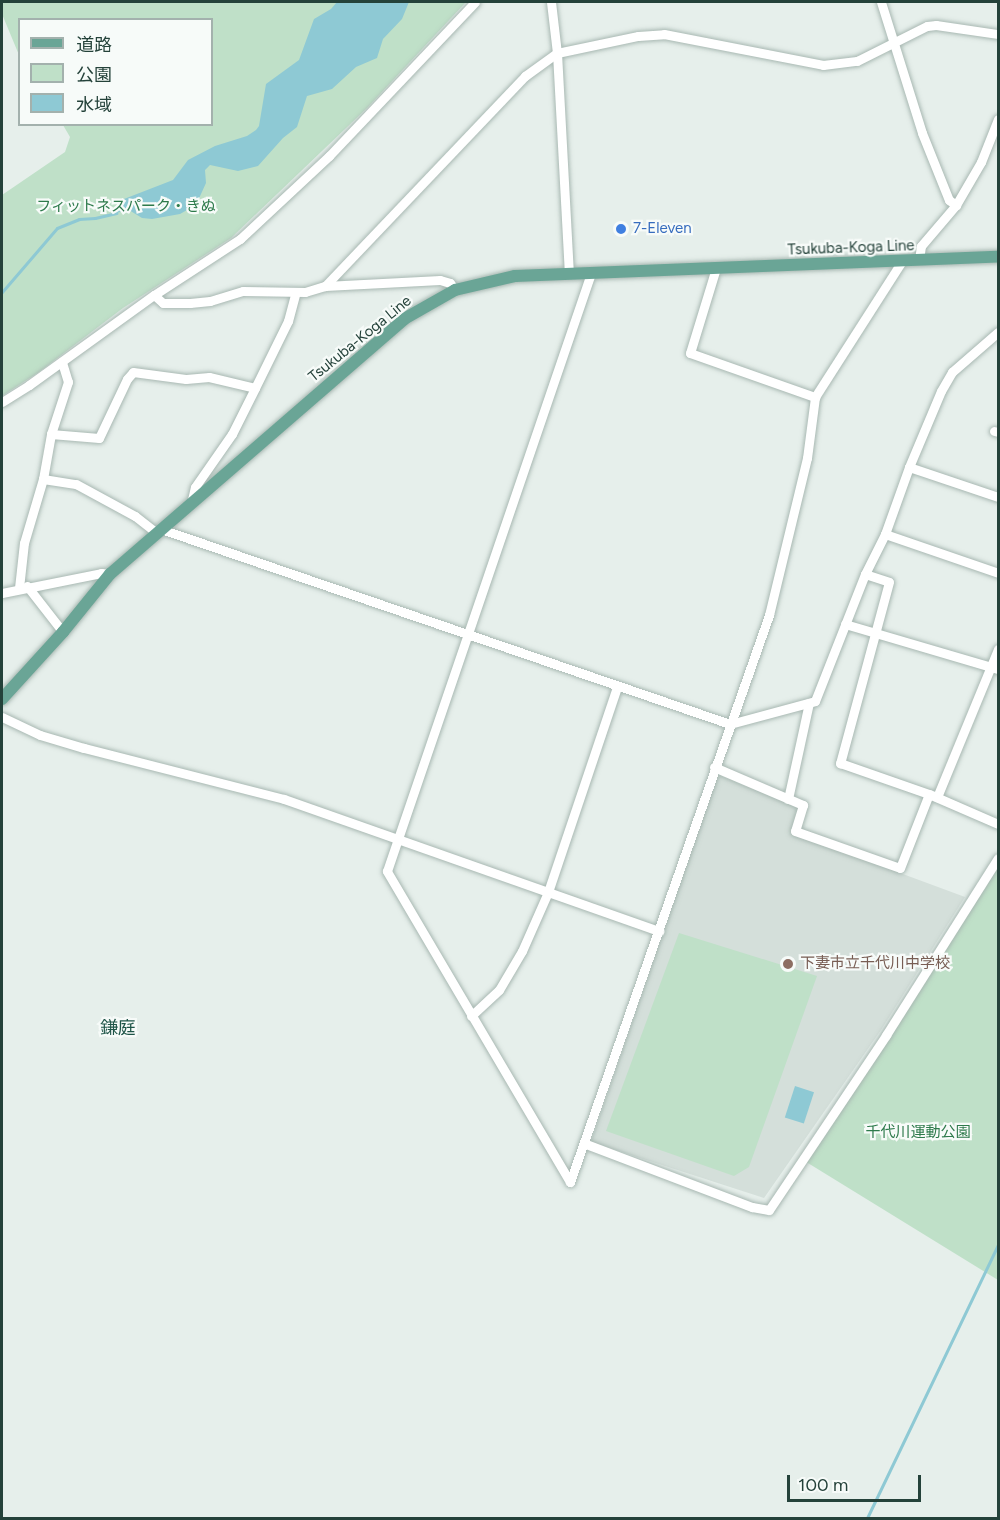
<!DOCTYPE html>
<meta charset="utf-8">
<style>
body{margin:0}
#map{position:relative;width:1000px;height:1520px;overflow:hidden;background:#e6efeb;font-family:Figtree,"Noto Sans JP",sans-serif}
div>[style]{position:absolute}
.built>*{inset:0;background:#d4dfda}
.green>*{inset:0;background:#bfe0c8}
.water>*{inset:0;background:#8ec9d4;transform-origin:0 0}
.stream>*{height:3px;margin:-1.5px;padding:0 1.5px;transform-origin:1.5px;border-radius:1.5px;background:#8ec9d4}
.roads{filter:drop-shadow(0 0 2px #a8b8b2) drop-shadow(0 0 2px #a8b8b2)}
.minor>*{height:9px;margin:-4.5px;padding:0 4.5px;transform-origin:4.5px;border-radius:4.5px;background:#fff}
.major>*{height:12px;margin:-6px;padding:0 6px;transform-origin:6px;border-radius:6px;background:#6aa596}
.dots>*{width:16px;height:16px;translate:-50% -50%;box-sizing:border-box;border:3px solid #f7fbf9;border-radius:50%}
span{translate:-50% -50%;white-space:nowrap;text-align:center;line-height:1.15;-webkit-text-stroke:4.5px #f7fbf9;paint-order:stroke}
.park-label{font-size:15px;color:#2d7a4b}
.shop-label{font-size:15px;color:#366cbe}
.left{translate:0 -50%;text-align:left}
.street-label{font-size:15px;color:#24423a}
.education-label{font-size:15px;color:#785e54}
.quarter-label{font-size:18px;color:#1f5548}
.frame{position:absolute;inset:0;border:3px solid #24423a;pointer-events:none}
.legend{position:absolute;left:18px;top:18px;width:195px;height:108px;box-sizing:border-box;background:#f7fbf9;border:2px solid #a3b1ad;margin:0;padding:8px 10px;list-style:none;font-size:18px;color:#24423a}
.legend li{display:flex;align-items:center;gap:12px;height:30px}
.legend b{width:30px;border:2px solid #a3b1ad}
.scale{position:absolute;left:787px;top:1475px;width:134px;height:27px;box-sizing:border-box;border:3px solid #24423a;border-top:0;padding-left:8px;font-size:18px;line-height:21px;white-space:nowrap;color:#24423a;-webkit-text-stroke:4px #f7fbf9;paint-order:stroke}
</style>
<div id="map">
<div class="built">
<i style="clip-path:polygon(721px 776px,799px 808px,792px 833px,965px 897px,881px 1030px,764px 1198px,591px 1142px,716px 779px)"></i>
</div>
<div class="green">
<i style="clip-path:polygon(2px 2px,466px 2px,367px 108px,231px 238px,123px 308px,39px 372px,2px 396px,2px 195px,65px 152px,70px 137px,63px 125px,212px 124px,212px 20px,20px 20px,19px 55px,2px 14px)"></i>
<i style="clip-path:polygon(998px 858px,998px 1280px,803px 1160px)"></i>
<i style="clip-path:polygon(679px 933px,817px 976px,749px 1167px,734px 1176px,606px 1131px)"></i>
</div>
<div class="water">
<i style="clip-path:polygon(337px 2px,409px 2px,402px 19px,383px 39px,377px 58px,356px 67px,332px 89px,307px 96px,297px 127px,283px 138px,258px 166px,238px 171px,210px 165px,205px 170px,206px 183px,196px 205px,180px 214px,152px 219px,142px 218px,129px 210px,116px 213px,124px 199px,173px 180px,188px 160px,215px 146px,247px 136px,256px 130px,259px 126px,266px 84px,299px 60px,314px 19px,331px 9px)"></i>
<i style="left:795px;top:1086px;width:20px;height:33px;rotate:18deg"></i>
</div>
<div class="stream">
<i style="left:2px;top:292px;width:84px;rotate:-49.3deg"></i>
<i style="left:57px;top:228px;width:24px;rotate:-22deg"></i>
<i style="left:79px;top:219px;width:16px;rotate:-4deg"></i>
<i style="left:95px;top:218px;width:22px;rotate:-13deg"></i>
<i style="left:867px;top:1518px;width:303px;rotate:-64.4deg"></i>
</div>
<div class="roads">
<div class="minor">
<i style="left:551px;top:2px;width:51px;rotate:83.3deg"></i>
<i style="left:557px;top:53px;width:220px;rotate:86.9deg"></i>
<i style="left:881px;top:2px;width:137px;rotate:72.6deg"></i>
<i style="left:922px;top:133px;width:72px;rotate:68.1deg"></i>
<i style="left:949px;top:200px;width:9px;rotate:36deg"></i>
<i style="left:919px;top:260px;width:14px;rotate:-82deg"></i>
<i style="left:921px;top:246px;width:54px;rotate:-49.5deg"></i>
<i style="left:956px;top:205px;width:50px;rotate:-59.8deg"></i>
<i style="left:981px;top:162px;width:46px;rotate:-68.4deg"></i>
<i style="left:716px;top:268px;width:89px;rotate:107deg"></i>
<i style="left:690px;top:353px;width:133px;rotate:19.4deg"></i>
<i style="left:325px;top:286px;width:290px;rotate:-46.4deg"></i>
<i style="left:525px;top:76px;width:39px;rotate:-36deg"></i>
<i style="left:557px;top:53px;width:83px;rotate:-11.9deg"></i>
<i style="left:638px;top:36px;width:26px;rotate:-4deg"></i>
<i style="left:664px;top:34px;width:162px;rotate:11deg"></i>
<i style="left:823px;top:65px;width:34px;rotate:-7deg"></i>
<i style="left:857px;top:61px;width:78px;rotate:-26.6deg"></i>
<i style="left:927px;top:26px;width:9px;rotate:-6deg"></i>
<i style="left:936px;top:25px;width:63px;rotate:8.3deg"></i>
<i style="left:154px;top:295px;width:12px;rotate:42deg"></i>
<i style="left:163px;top:303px;width:27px"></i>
<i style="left:190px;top:303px;width:20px;rotate:-6deg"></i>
<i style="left:210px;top:301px;width:34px;rotate:-17deg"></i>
<i style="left:243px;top:291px;width:62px;rotate:0.9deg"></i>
<i style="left:305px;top:292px;width:21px;rotate:-17deg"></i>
<i style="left:325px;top:286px;width:115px;rotate:-3deg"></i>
<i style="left:440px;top:280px;width:10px;rotate:17deg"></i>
<i style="left:450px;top:283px;width:9px;rotate:54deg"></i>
<i style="left:2px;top:402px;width:32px;rotate:-32deg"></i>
<i style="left:29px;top:385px;width:154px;rotate:-35.8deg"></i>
<i style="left:154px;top:295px;width:103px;rotate:-33.1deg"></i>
<i style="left:240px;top:239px;width:122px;rotate:-43deg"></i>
<i style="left:329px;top:156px;width:212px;rotate:-46.5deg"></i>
<i style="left:994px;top:431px;width:4px;rotate:14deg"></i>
<i style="left:51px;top:434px;width:48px;rotate:4.8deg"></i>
<i style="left:99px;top:438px;width:65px;rotate:-64.6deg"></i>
<i style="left:127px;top:379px;width:9px;rotate:-49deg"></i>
<i style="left:133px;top:372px;width:53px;rotate:7.5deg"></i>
<i style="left:186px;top:379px;width:23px;rotate:-5deg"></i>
<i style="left:209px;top:377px;width:47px;rotate:13.4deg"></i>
<i style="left:909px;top:467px;width:94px;rotate:18.6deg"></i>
<i style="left:43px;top:479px;width:33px;rotate:9deg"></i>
<i style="left:76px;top:484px;width:67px;rotate:28.5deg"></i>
<i style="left:135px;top:516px;width:28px;rotate:38deg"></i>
<i style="left:191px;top:504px;width:17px;rotate:-77deg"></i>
<i style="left:195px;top:487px;width:65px;rotate:-55.1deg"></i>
<i style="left:232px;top:434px;width:51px;rotate:-63.4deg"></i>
<i style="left:255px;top:388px;width:75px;rotate:-63.8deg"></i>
<i style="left:288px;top:321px;width:30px;rotate:-75deg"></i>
<i style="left:161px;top:529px;width:601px;rotate:18.92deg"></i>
<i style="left:730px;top:724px;width:88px;rotate:-15.1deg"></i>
<i style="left:815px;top:701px;width:136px;rotate:-68.5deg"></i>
<i style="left:865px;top:574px;width:45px;rotate:-63.4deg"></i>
<i style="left:885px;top:534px;width:71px;rotate:-70.3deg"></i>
<i style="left:909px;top:467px;width:82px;rotate:-67.2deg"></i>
<i style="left:941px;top:391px;width:22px;rotate:-60deg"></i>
<i style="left:952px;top:372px;width:61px;rotate:-41deg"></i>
<i style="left:885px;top:534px;width:120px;rotate:19deg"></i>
<i style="left:865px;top:574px;width:25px;rotate:18deg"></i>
<i style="left:889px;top:582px;width:188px;rotate:105.1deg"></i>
<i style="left:840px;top:763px;width:94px;rotate:19.2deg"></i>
<i style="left:27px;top:586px;width:58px;rotate:52deg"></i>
<i style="left:19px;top:588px;width:45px;rotate:-83.7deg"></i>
<i style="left:24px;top:543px;width:67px;rotate:-73.5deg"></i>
<i style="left:43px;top:479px;width:46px;rotate:-79.9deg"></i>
<i style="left:51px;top:434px;width:55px;rotate:-71.9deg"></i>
<i style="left:68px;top:382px;width:21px;rotate:-107deg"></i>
<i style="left:2px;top:593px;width:101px;rotate:-11.4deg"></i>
<i style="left:101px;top:573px;width:9px;rotate:6deg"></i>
<i style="left:845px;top:624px;width:159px;rotate:16.4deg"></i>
<i style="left:2px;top:717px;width:42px;rotate:25.3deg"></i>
<i style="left:40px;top:735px;width:46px;rotate:16.5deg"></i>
<i style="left:84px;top:748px;width:206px;rotate:14.3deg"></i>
<i style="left:284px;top:799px;width:398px;rotate:19.4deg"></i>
<i style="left:714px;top:767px;width:97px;rotate:23.1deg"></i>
<i style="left:803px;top:805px;width:27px;rotate:107deg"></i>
<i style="left:795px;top:831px;width:111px;rotate:19.4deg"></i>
<i style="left:900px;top:868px;width:79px;rotate:-68.6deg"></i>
<i style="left:929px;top:794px;width:75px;rotate:23.5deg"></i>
<i style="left:937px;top:797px;width:160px;rotate:-67.6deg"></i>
<i style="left:788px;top:799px;width:98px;rotate:-77.7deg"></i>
<i style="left:471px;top:1016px;width:38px;rotate:-43deg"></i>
<i style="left:499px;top:990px;width:45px;rotate:-59.5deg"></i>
<i style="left:522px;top:951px;width:64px;rotate:-66.2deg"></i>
<i style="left:548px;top:892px;width:216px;rotate:-71.4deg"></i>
<i style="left:586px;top:1144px;width:178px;rotate:20.8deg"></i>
<i style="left:752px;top:1207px;width:17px;rotate:10deg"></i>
<i style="left:769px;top:1210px;width:211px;rotate:-56.2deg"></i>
<i style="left:886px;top:1035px;width:209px;rotate:-57.7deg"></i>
<i style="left:570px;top:1182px;width:361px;rotate:-120.5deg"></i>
<i style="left:387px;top:871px;width:632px;rotate:-71.16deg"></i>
<i style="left:570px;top:1182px;width:601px;rotate:-70.66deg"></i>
<i style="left:769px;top:615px;width:162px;rotate:-76.4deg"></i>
<i style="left:807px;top:458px;width:62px;rotate:-82.5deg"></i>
<i style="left:815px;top:397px;width:161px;rotate:-57.4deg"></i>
</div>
<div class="major">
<i style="left:2px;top:699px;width:91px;rotate:-47.7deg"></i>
<i style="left:63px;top:632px;width:75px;rotate:-51deg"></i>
<i style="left:110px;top:574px;width:389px;rotate:-40.9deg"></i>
<i style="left:404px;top:319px;width:59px;rotate:-29.6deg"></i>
<i style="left:455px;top:290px;width:62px;rotate:-13.1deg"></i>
<i style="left:515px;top:276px;width:483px;rotate:-2.3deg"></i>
</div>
</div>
<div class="dots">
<i style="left:621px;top:229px;background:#3f7fe0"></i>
<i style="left:788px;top:964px;background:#8d6e63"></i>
</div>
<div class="park-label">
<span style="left:126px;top:207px">フィットネスパーク・きぬ</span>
<span style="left:918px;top:1133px">千代川運動公園</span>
</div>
<div class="shop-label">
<span class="left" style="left:633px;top:229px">7-Eleven</span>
</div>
<div class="street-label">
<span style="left:851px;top:248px;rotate:-2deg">Tsukuba-Koga Line</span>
<span style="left:360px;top:339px;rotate:-39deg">Tsukuba-Koga Line</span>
</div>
<div class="education-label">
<span class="left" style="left:800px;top:964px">下妻市立千代川中学校</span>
</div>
<div class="quarter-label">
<span style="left:118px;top:1028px">鎌庭</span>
</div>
<div class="frame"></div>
<ul class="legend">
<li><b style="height:8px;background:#6aa596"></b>道路</li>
<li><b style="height:16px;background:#bfe0c8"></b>公園</li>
<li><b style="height:16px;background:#8ec9d4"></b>水域</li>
</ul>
<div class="scale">100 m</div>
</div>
